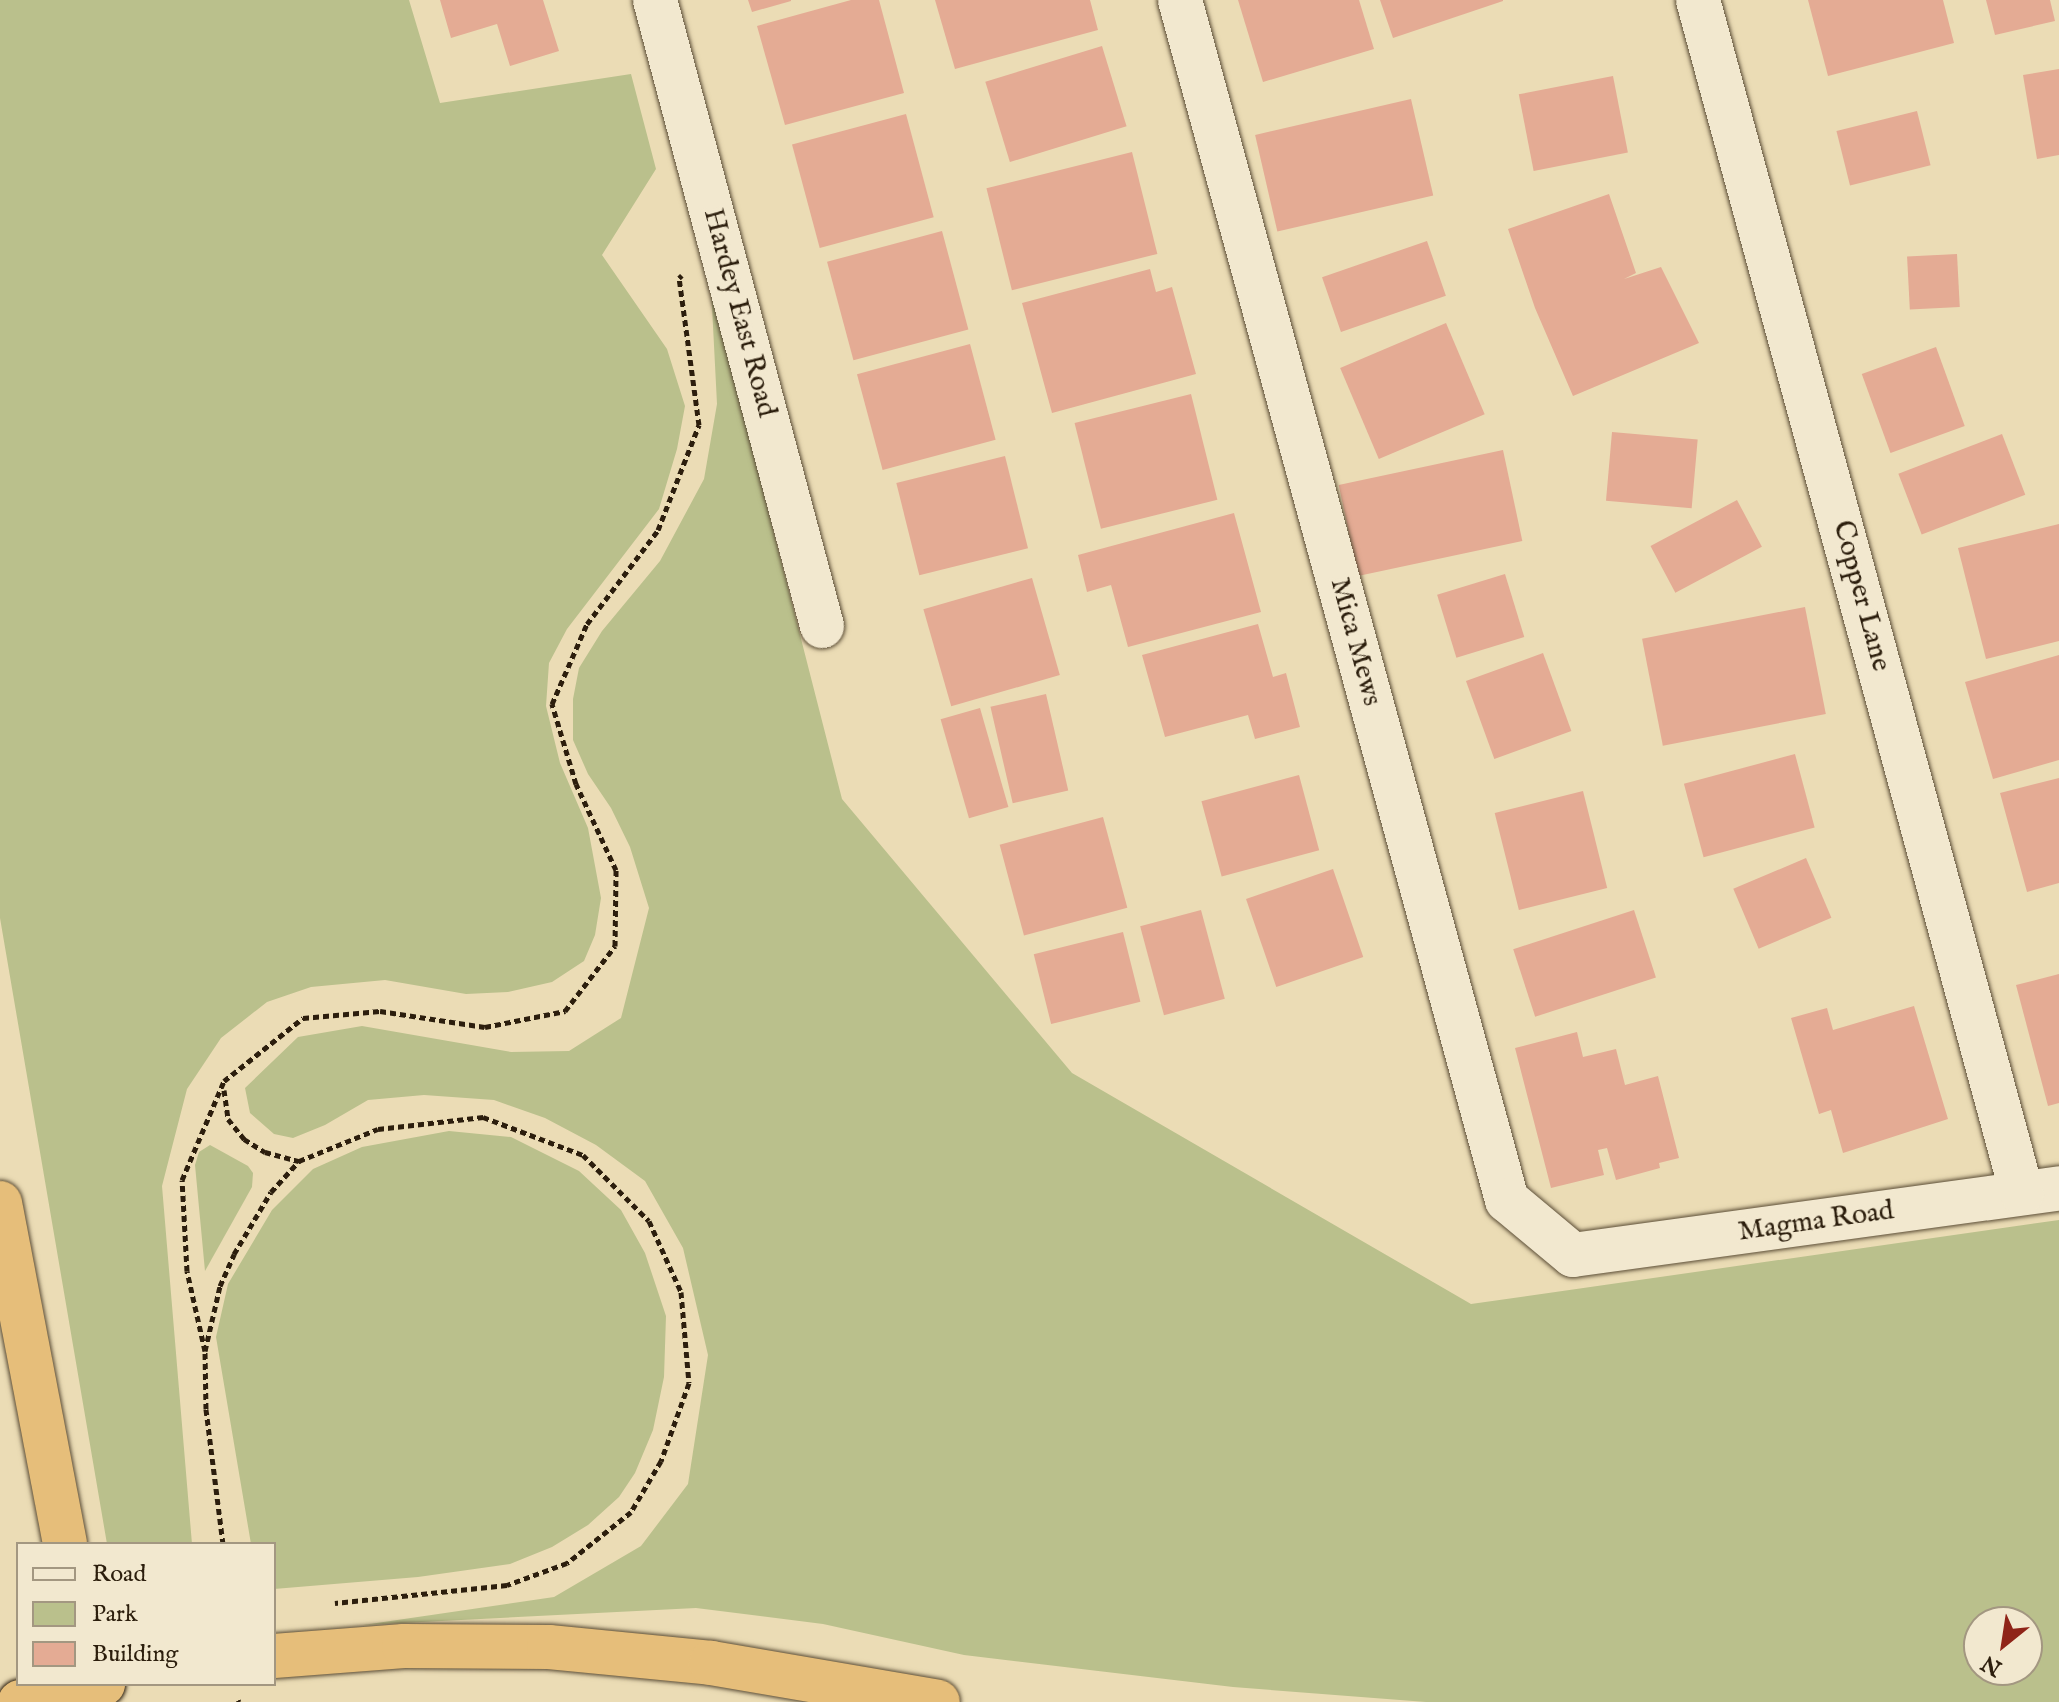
<!DOCTYPE html>
<style>
body{margin:0}
#map{position:relative;width:2059px;height:1702px;overflow:hidden;background:#ebdcb5;font-family:"IM FELL English",serif}
div>[style]{position:absolute}
.green>*{inset:0;background:#bac08c}
.building>*{inset:0;background:#e4ab94;transform-origin:0 0}
.path>*{height:5px;margin-top:-2.5px;transform-origin:0;background:repeating-linear-gradient(90deg,#2c1e0d 0 6px,transparent 0 10px)}
.roads{filter:drop-shadow(0 0 2px #5c4e37) drop-shadow(0 0 2px #5c4e37)}
.street>*{height:44px;margin:-22px;padding:0 22px;transform-origin:22px;border-radius:22px;background:#f2e8cf}
.highway>*{height:44px;margin:-22px;padding:0 22px;transform-origin:22px;border-radius:22px;background:#e6be7a}
.bridges{filter:drop-shadow(0 0 2px #2c1e0d) drop-shadow(0 0 2px #2c1e0d)}
.highway-bridge>*{height:44px;margin:-22px;padding:0 22px;transform-origin:22px;border-radius:22px;background:#e6be7a}
span{translate:-50% -50%;white-space:nowrap;text-align:center;line-height:1.15;-webkit-text-stroke:7px #f2e8cf;paint-order:stroke}
.street-label{font-size:28px;color:#2c1e0d}
.legend{position:absolute;left:16px;top:1542px;width:260px;height:144px;box-sizing:border-box;background:#f2e8cf;border:2px solid #a39781;margin:0;padding:10px 14px;list-style:none;font-size:24px;color:#2c1e0d}
.legend li{display:flex;align-items:center;gap:16px;height:40px}
.legend b{width:40px;border:2px solid #a39781}
.north{position:absolute;left:1963px;top:1606px;width:80px;height:80px;box-sizing:border-box;background:#f2e8cf;border:2px solid #a39781;border-radius:50%;rotate:210deg;font-size:22px;font-weight:700;line-height:32px;text-align:center;color:#2c1e0d}
.north::after{content:'';display:block;margin:auto;width:28px;height:36px;background:#8f2418;clip-path:polygon(50% 0,100% 100%,50% 72%,0 100%)}
</style>
<div id="map">
<div class="green">
<i style="clip-path:polygon(0 0,409px 0,440px 103px,631px 74px,656px 169px,602px 255px,667px 349px,685px 406px,677px 449px,659px 509px,567px 629px,549px 663px,546px 706px,560px 763px,588px 828px,601px 898px,595px 935px,584px 961px,552px 982px,508px 992px,466px 994px,385px 980px,311px 987px,267px 1002px,221px 1038px,187px 1089px,162px 1186px,192px 1544px,107px 1544px,0 918px)"></i>
<i style="clip-path:polygon(evenodd,711px 287px,842px 799px,1072px 1073px,1471px 1304px,2059px 1220px,2059px 1702px,1426px 1702px,1233px 1687px,964px 1655px,823px 1624px,696px 1608px,363px 1625px,554px 1597px,641px 1546px,688px 1484px,708px 1355px,683px 1248px,645px 1181px,596px 1145px,545px 1118px,494px 1100px,424px 1095px,368px 1100px,325px 1125px,293px 1138px,274px 1134px,250px 1113px,245px 1088px,298px 1037px,362px 1026px,511px 1052px,569px 1051px,621px 1018px,649px 908px,630px 847px,611px 808px,588px 774px,573px 740px,573px 699px,579px 668px,602px 631px,660px 561px,704px 479px,717px 404px,711px 287px,1979px 1622px,2027px 1622px,2027px 1670px,1979px 1670px,1979px 1622px)"></i>
<i style="clip-path:polygon(449px 1131px,511px 1137px,579px 1171px,621px 1210px,645px 1253px,666px 1316px,664px 1377px,653px 1430px,635px 1473px,619px 1497px,588px 1525px,552px 1547px,510px 1564px,418px 1577px,274px 1589px,274px 1544px,251px 1544px,216px 1337px,228px 1284px,272px 1210px,313px 1169px,362px 1147px)"></i>
<i style="clip-path:polygon(210px 1145px,248px 1166px,253px 1173px,252px 1187px,205px 1271px,195px 1165px,199px 1152px)"></i>
</div>
<div class="building">
<i style="clip-path:polygon(440px 0,543px 0,559px 51px,510px 66px,497px 24px,451px 38px)"></i>
<i style="clip-path:polygon(748px 0,791px 0,791px 1px,752px 12px)"></i>
<i style="clip-path:polygon(851px 0,879px 0,904px 93px,785px 125px,757px 26px)"></i>
<i style="clip-path:polygon(935px 0,1090px 0,1098px 30px,955px 69px)"></i>
<i style="clip-path:polygon(1238px 0,1359px 0,1374px 49px,1263px 82px)"></i>
<i style="clip-path:polygon(1380px 0,1503px 0,1503px 1px,1393px 38px)"></i>
<i style="clip-path:polygon(1808px 0,1943px 0,1954px 43px,1828px 76px)"></i>
<i style="clip-path:polygon(1986px 0,2050px 0,2055px 21px,1995px 35px)"></i>
<i style="left:1102px;top:46px;width:84px;height:122px;rotate:73deg"></i>
<i style="clip-path:polygon(2059px 69px,2059px 155px,2037px 159px,2023px 75px)"></i>
<i style="left:1613px;top:76px;width:78px;height:96px;rotate:79deg"></i>
<i style="left:1411px;top:99px;width:99px;height:160px;rotate:77deg"></i>
<i style="left:1917px;top:111px;width:56px;height:83px;rotate:76deg"></i>
<i style="left:906px;top:114px;width:107px;height:118px;rotate:75deg"></i>
<i style="left:1132px;top:152px;width:105px;height:150px;rotate:76deg"></i>
<i style="clip-path:polygon(1609px 194px,1636px 273px,1624px 279px,1661px 267px,1699px 343px,1573px 396px,1535px 308px,1508px 229px)"></i>
<i style="left:942px;top:231px;width:102px;height:119px;rotate:75deg"></i>
<i style="left:1427px;top:241px;width:58px;height:111px;rotate:71deg"></i>
<i style="left:1957px;top:254px;width:53px;height:50px;rotate:87deg"></i>
<i style="clip-path:polygon(1150px 269px,1156px 292px,1172px 287px,1196px 374px,1052px 413px,1022px 303px)"></i>
<i style="left:1446px;top:323px;width:99px;height:115px;rotate:67deg"></i>
<i style="left:970px;top:344px;width:99px;height:117px;rotate:75deg"></i>
<i style="left:1936px;top:347px;width:84px;height:79px;rotate:70deg"></i>
<i style="left:1191px;top:394px;width:109px;height:120px;rotate:76deg"></i>
<i style="left:1612px;top:432px;width:86px;height:69px;rotate:5deg"></i>
<i style="left:2002px;top:434px;width:65px;height:111px;rotate:69deg"></i>
<i style="left:1503px;top:450px;width:93px;height:168px;rotate:78deg"></i>
<i style="left:1005px;top:456px;width:95px;height:112px;rotate:76deg"></i>
<i style="left:1737px;top:500px;width:53px;height:98px;rotate:62deg"></i>
<i style="clip-path:polygon(1234px 513px,1261px 612px,1128px 647px,1111px 585px,1087px 592px,1078px 555px)"></i>
<i style="clip-path:polygon(2059px 524px,2059px 641px,1986px 659px,1958px 548px)"></i>
<i style="left:1505px;top:574px;width:66px;height:71px;rotate:73deg"></i>
<i style="left:1032px;top:578px;width:101px;height:113px;rotate:74deg"></i>
<i style="left:1805px;top:607px;width:109px;height:166px;rotate:79deg"></i>
<i style="clip-path:polygon(1258px 624px,1273px 677px,1286px 673px,1300px 727px,1255px 739px,1248px 715px,1165px 737px,1142px 655px)"></i>
<i style="left:1543px;top:653px;width:83px;height:82px;rotate:70deg"></i>
<i style="clip-path:polygon(2059px 655px,2059px 760px,1993px 779px,1965px 682px)"></i>
<i style="left:1046px;top:694px;width:99px;height:57px;rotate:77deg"></i>
<i style="left:980px;top:708px;width:103px;height:41px;rotate:74deg"></i>
<i style="left:1795px;top:754px;width:76px;height:115px;rotate:75deg"></i>
<i style="left:1299px;top:775px;width:78px;height:101px;rotate:75deg"></i>
<i style="clip-path:polygon(2059px 778px,2059px 883px,2027px 892px,2000px 793px)"></i>
<i style="left:1583px;top:791px;width:100px;height:91px;rotate:76deg"></i>
<i style="left:1103px;top:817px;width:94px;height:107px;rotate:75deg"></i>
<i style="left:1806px;top:858px;width:65px;height:79px;rotate:67deg"></i>
<i style="left:1333px;top:869px;width:93px;height:92px;rotate:71deg"></i>
<i style="left:1201px;top:910px;width:92px;height:63px;rotate:75deg"></i>
<i style="left:1634px;top:910px;width:71px;height:127px;rotate:72deg"></i>
<i style="left:1123px;top:932px;width:72px;height:92px;rotate:76deg"></i>
<i style="clip-path:polygon(2059px 974px,2059px 1103px,2048px 1106px,2016px 985px)"></i>
<i style="clip-path:polygon(1914px 1006px,1948px 1119px,1843px 1153px,1831px 1110px,1819px 1114px,1791px 1018px,1827px 1008px,1833px 1030px)"></i>
<i style="clip-path:polygon(1577px 1032px,1583px 1057px,1616px 1049px,1625px 1085px,1658px 1076px,1679px 1158px,1659px 1163px,1660px 1168px,1616px 1180px,1607px 1148px,1598px 1150px,1604px 1175px,1551px 1188px,1515px 1048px)"></i>
</div>
<div class="path">
<i style="left:224px;top:1090px;width:29px;rotate:82deg"></i>
<i style="left:228px;top:1119px;width:26px;rotate:51deg"></i>
<i style="left:244px;top:1139px;width:25px;rotate:32deg"></i>
<i style="left:265px;top:1152px;width:35px;rotate:15deg"></i>
<i style="left:205px;top:1351px;width:82px;rotate:-102.7deg"></i>
<i style="left:187px;top:1271px;width:91px;rotate:-93.1deg"></i>
<i style="left:182px;top:1180px;width:108px;rotate:-67deg"></i>
<i style="left:224px;top:1081px;width:101px;rotate:-38.6deg"></i>
<i style="left:303px;top:1018px;width:77px;rotate:-5.2deg"></i>
<i style="left:380px;top:1011px;width:106px;rotate:8.7deg"></i>
<i style="left:485px;top:1027px;width:82px;rotate:-11.3deg"></i>
<i style="left:565px;top:1011px;width:82px;rotate:-52.4deg"></i>
<i style="left:615px;top:946px;width:76px;rotate:-89.2deg"></i>
<i style="left:616px;top:870px;width:95px;rotate:-114.9deg"></i>
<i style="left:576px;top:784px;width:84px;rotate:-106.7deg"></i>
<i style="left:552px;top:704px;width:87px;rotate:-66.4deg"></i>
<i style="left:587px;top:624px;width:118px;rotate:-52.9deg"></i>
<i style="left:658px;top:530px;width:113px;rotate:-68.7deg"></i>
<i style="left:699px;top:425px;width:148px;rotate:-97.7deg"></i>
<i style="left:679px;top:278px;width:4px;rotate:-45deg"></i>
<i style="left:223px;top:1544px;width:136px;rotate:-97.2deg"></i>
<i style="left:206px;top:1409px;width:58px;rotate:-91deg"></i>
<i style="left:205px;top:1351px;width:67px;rotate:-77deg"></i>
<i style="left:220px;top:1286px;width:35px;rotate:-66deg"></i>
<i style="left:234px;top:1254px;width:72px;rotate:-59.2deg"></i>
<i style="left:271px;top:1192px;width:42px;rotate:-47.9deg"></i>
<i style="left:299px;top:1161px;width:85px;rotate:-22.1deg"></i>
<i style="left:378px;top:1129px;width:106px;rotate:-6.5deg"></i>
<i style="left:483px;top:1117px;width:107px;rotate:20.8deg"></i>
<i style="left:583px;top:1155px;width:93px;rotate:45deg"></i>
<i style="left:649px;top:1221px;width:78px;rotate:65.7deg"></i>
<i style="left:681px;top:1292px;width:91px;rotate:85deg"></i>
<i style="left:689px;top:1383px;width:83px;rotate:109.7deg"></i>
<i style="left:661px;top:1461px;width:59px;rotate:120.5deg"></i>
<i style="left:631px;top:1512px;width:82px;rotate:141.4deg"></i>
<i style="left:567px;top:1563px;width:64px;rotate:159.9deg"></i>
<i style="left:507px;top:1585px;width:173px;rotate:174deg"></i>
<i style="left:238px;top:1700px;width:2px;rotate:63deg"></i>
</div>
<div class="roads">
<div class="street">
<i style="left:655px;top:0;width:648px;rotate:75.06deg"></i>
<i style="left:1180px;top:0;width:1244px;rotate:74.76deg"></i>
<i style="left:1507px;top:1200px;width:86px;rotate:39.8deg"></i>
<i style="left:1573px;top:1255px;width:491px;rotate:-7.8deg"></i>
<i style="left:1698px;top:0;width:1236px;rotate:74.81deg"></i>
</div>
<div class="highway">
<i style="left:0;top:1203px;width:347px;rotate:79.2deg"></i>
<i style="left:274px;top:1656px;width:130px;rotate:-4.4deg"></i>
<i style="left:404px;top:1646px;width:145px;rotate:0.4deg"></i>
<i style="left:549px;top:1647px;width:163px;rotate:5.6deg"></i>
<i style="left:711px;top:1663px;width:230px;rotate:9.7deg"></i>
</div>
</div>
<div class="bridges">
<div class="highway-bridge">
<i style="left:20px;top:1702px;width:85px;rotate:-12.2deg"></i>
</div>
</div>
<div class="street-label">
<span style="left:739px;top:313px;rotate:75deg">Hardey East Road</span>
<span style="left:1861px;top:596px;rotate:75deg">Copper Lane</span>
<span style="left:1355px;top:642px;rotate:75deg">Mica Mews</span>
<span style="left:1816px;top:1222px;rotate:-8deg">Magma Road</span>
</div>
<ul class="legend">
<li><b style="height:10px;background:#f2e8cf"></b>Road</li>
<li><b style="height:22px;background:#bac08c"></b>Park</li>
<li><b style="height:22px;background:#e4ab94"></b>Building</li>
</ul>
<div class="north">N</div>
</div>
